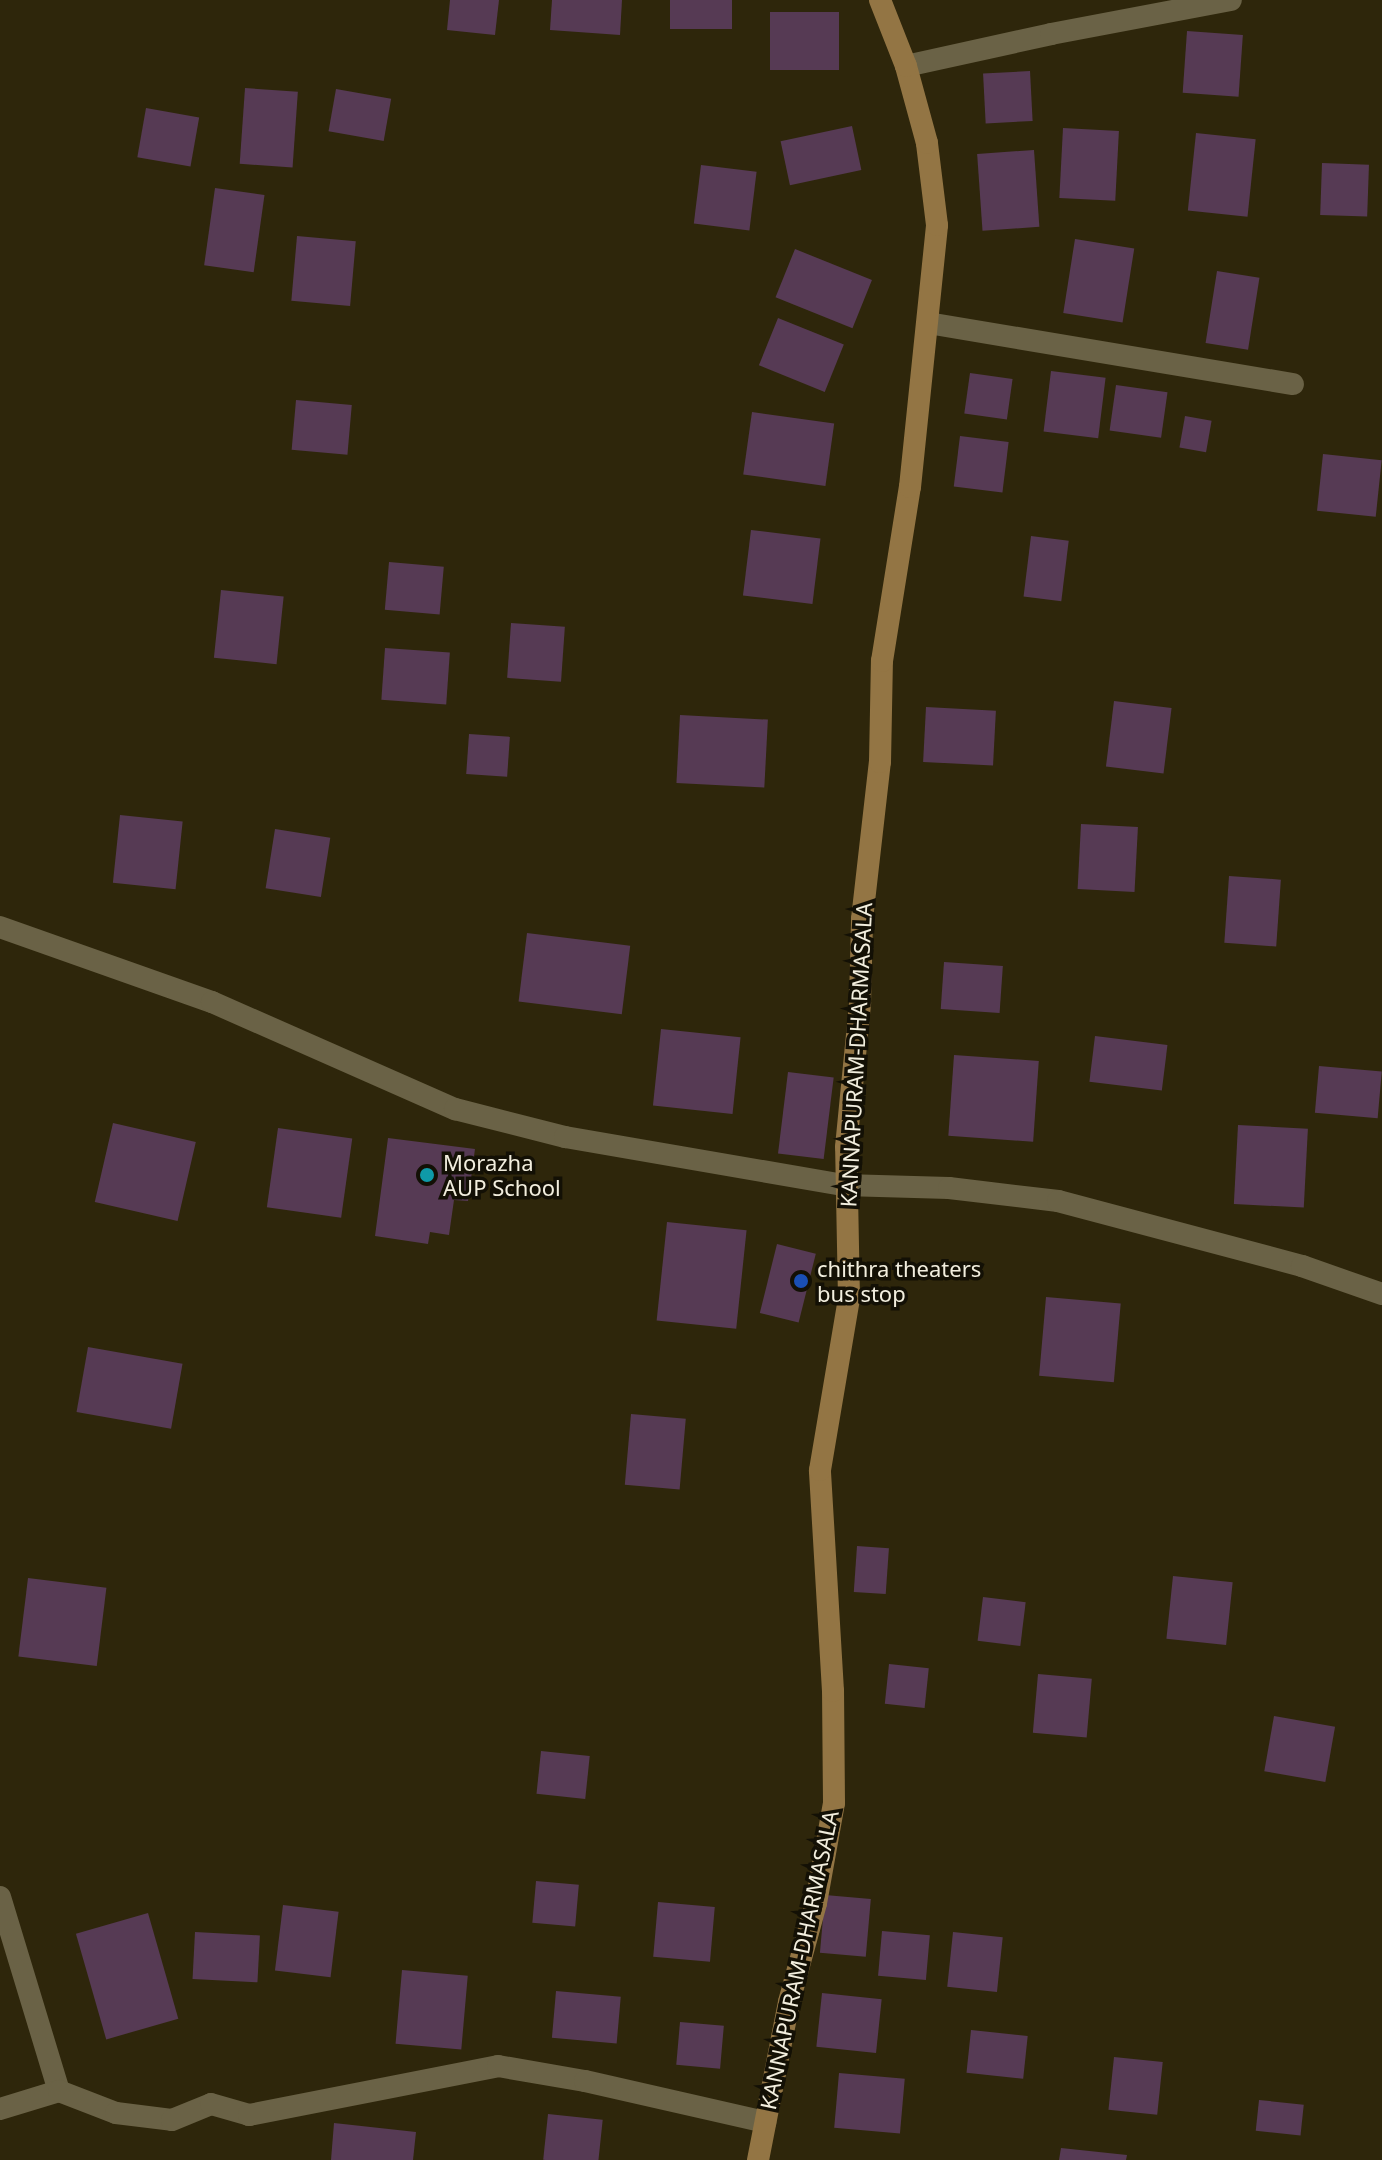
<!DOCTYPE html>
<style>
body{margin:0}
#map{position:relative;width:1382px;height:2160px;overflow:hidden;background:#2e260b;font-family:"Noto Sans",sans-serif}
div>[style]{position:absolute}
.building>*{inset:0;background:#563a54;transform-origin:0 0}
.minor>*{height:22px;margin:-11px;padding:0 11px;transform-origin:11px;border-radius:11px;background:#6a6246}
.secondary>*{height:22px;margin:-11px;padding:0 11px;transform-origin:11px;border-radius:11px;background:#937544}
.dots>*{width:22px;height:22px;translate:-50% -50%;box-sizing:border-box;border:4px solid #131005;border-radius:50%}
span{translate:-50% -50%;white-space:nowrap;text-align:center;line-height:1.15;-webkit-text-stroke:7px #131005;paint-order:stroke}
.street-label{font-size:22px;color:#f2eede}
.poi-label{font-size:22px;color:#f2eede}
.left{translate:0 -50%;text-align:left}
</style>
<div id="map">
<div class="building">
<i style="clip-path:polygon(450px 0,499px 0,495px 35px,447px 30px)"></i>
<i style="clip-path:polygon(552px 0,622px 0,620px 35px,550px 30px)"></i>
<i style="left:670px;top:0;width:62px;height:29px"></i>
<i style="left:770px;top:12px;width:69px;height:58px"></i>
<i style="left:1187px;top:31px;width:56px;height:62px;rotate:4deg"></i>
<i style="left:1030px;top:71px;width:50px;height:47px;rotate:87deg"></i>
<i style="left:245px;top:88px;width:53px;height:76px;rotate:4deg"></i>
<i style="left:336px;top:89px;width:56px;height:43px;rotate:10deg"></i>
<i style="left:146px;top:108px;width:54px;height:50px;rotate:10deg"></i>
<i style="left:852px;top:126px;width:45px;height:73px;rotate:78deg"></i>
<i style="left:1063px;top:128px;width:56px;height:70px;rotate:3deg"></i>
<i style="left:1196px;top:133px;width:60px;height:78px;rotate:6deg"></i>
<i style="left:1034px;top:150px;width:77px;height:57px;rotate:86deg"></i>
<i style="left:1322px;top:163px;width:47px;height:52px;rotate:2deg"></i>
<i style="left:701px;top:165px;width:56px;height:59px;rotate:7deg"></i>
<i style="left:215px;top:188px;width:50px;height:78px;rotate:8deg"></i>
<i style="left:297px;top:236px;width:59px;height:65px;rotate:5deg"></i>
<i style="left:1075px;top:239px;width:60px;height:75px;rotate:9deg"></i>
<i style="left:795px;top:249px;width:83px;height:52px;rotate:22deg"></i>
<i style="left:1217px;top:271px;width:43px;height:73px;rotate:9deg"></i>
<i style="left:778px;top:318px;width:71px;height:51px;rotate:22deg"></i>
<i style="left:1051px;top:371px;width:55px;height:61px;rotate:7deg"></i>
<i style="left:970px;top:373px;width:43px;height:41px;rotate:8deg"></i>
<i style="left:1116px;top:385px;width:52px;height:46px;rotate:8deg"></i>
<i style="left:296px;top:400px;width:56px;height:50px;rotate:5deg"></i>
<i style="left:752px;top:412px;width:83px;height:63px;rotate:8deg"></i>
<i style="left:1185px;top:416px;width:27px;height:32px;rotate:10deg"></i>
<i style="left:960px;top:436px;width:49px;height:51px;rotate:7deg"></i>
<i style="left:1323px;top:454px;width:59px;height:57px;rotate:6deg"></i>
<i style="left:751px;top:530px;width:70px;height:66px;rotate:7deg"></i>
<i style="left:1031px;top:536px;width:38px;height:61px;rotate:7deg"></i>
<i style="left:389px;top:562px;width:55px;height:48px;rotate:5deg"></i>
<i style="left:221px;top:590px;width:63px;height:68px;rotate:6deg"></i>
<i style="left:511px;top:623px;width:54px;height:55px;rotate:4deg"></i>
<i style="left:385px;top:648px;width:65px;height:52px;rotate:4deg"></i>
<i style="left:1114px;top:701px;width:58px;height:66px;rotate:7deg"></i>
<i style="left:926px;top:707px;width:70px;height:55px;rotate:3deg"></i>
<i style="left:680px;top:715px;width:88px;height:68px;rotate:3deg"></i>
<i style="left:469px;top:734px;width:41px;height:40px;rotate:4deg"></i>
<i style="left:120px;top:815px;width:63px;height:68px;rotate:6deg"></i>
<i style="left:1081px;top:824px;width:57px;height:65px;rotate:3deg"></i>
<i style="left:275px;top:829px;width:56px;height:60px;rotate:9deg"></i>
<i style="left:1229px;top:876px;width:52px;height:67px;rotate:4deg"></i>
<i style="left:527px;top:933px;width:104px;height:69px;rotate:7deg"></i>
<i style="left:944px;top:962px;width:59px;height:47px;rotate:4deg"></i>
<i style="left:661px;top:1029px;width:80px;height:77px;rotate:6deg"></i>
<i style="left:1095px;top:1036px;width:73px;height:46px;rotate:7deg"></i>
<i style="left:954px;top:1055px;width:85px;height:81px;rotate:4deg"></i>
<i style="left:1319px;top:1066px;width:63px;height:47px;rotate:5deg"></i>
<i style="left:788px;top:1072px;width:46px;height:82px;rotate:7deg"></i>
<i style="left:113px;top:1123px;width:85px;height:81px;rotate:13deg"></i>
<i style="left:1238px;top:1125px;width:70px;height:79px;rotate:3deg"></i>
<i style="left:278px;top:1128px;width:75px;height:80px;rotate:8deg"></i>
<i style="clip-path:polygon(388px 1138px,475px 1149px,468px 1201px,454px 1200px,449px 1235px,430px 1232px,428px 1244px,375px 1236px)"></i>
<i style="left:667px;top:1222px;width:80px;height:99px;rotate:6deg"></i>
<i style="left:777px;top:1244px;width:40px;height:71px;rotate:14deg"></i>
<i style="left:1046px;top:1297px;width:75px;height:79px;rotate:5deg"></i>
<i style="left:88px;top:1347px;width:96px;height:66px;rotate:10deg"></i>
<i style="left:631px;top:1414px;width:55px;height:71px;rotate:5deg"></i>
<i style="left:857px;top:1546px;width:32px;height:46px;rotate:4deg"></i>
<i style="left:1173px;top:1576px;width:60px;height:63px;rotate:6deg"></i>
<i style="left:28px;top:1578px;width:79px;height:79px;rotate:7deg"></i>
<i style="left:983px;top:1597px;width:43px;height:44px;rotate:7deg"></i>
<i style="left:889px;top:1664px;width:40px;height:40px;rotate:6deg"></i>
<i style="left:1038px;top:1674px;width:54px;height:59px;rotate:5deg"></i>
<i style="left:1274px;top:1716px;width:62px;height:56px;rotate:10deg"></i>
<i style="left:541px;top:1751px;width:49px;height:43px;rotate:6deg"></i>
<i style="left:536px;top:1881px;width:43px;height:42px;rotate:5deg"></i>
<i style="left:825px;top:1895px;width:46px;height:58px;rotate:5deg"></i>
<i style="left:658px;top:1902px;width:57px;height:55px;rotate:5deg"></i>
<i style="left:283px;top:1905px;width:56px;height:66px;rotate:7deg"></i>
<i style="left:148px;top:1913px;width:110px;height:75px;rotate:74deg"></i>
<i style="left:882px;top:1931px;width:48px;height:45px;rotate:5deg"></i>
<i style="left:195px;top:1932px;width:65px;height:47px;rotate:3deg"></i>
<i style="left:953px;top:1932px;width:50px;height:55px;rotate:6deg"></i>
<i style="left:402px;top:1970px;width:66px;height:74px;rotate:5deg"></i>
<i style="left:556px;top:1991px;width:65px;height:47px;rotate:5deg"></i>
<i style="left:822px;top:1993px;width:60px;height:54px;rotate:6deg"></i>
<i style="left:680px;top:2022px;width:44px;height:43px;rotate:5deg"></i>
<i style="left:971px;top:2030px;width:57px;height:43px;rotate:6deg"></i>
<i style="left:1114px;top:2057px;width:49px;height:53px;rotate:6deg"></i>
<i style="left:839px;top:2073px;width:66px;height:55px;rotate:5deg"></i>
<i style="left:1259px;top:2100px;width:45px;height:31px;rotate:6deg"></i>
<i style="left:548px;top:2114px;width:55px;height:46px;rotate:6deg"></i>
<i style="clip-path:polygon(334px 2123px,416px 2132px,413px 2160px,331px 2160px)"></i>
<i style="clip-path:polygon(1061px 2148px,1127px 2155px,1126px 2160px,1059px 2160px)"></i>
</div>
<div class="minor">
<i style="left:906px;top:66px;width:148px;rotate:-12.4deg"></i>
<i style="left:1051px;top:34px;width:183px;rotate:-10.7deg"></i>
<i style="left:928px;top:323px;width:370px;rotate:9.5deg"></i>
<i style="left:0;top:927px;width:225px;rotate:19.5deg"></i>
<i style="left:212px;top:1002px;width:266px;rotate:23.8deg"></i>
<i style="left:455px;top:1109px;width:114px;rotate:14.3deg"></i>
<i style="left:565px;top:1137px;width:283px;rotate:9.8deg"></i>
<i style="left:844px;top:1185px;width:105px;rotate:1.6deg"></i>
<i style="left:949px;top:1188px;width:110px;rotate:6.8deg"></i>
<i style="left:1058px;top:1201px;width:253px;rotate:14.9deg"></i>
<i style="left:1302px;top:1266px;width:85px;rotate:19.3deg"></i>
<i style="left:0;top:1897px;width:203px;rotate:73.1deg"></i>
<i style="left:0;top:2109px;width:62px;rotate:-17deg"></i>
<i style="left:59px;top:2091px;width:61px;rotate:21.1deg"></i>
<i style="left:116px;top:2113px;width:56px;rotate:7.1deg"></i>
<i style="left:172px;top:2120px;width:42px;rotate:-22.3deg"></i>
<i style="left:211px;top:2104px;width:40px;rotate:16deg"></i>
<i style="left:249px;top:2115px;width:254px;rotate:-11.1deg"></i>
<i style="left:498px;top:2066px;width:88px;rotate:9.8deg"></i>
<i style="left:585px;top:2081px;width:185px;rotate:12.8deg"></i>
</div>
<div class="secondary">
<i style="left:758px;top:2160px;width:161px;rotate:-78.9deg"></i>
<i style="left:789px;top:2002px;width:103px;rotate:-74.7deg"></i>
<i style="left:816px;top:1903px;width:102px;rotate:-79.8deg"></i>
<i style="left:834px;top:1803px;width:112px;rotate:-90.5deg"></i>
<i style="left:833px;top:1691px;width:221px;rotate:-93.4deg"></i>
<i style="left:820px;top:1470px;width:174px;rotate:-80.4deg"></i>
<i style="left:849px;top:1298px;width:151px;rotate:-91.1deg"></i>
<i style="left:846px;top:1147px;width:145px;rotate:-84.4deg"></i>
<i style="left:860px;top:1003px;width:84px;rotate:-88.6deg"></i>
<i style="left:862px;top:919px;width:158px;rotate:-83.5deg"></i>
<i style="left:880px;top:762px;width:101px;rotate:-88.9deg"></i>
<i style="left:882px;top:661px;width:176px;rotate:-80.9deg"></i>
<i style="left:910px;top:487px;width:263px;rotate:-84.1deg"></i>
<i style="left:937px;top:225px;width:83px;rotate:-97deg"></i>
<i style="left:927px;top:143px;width:80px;rotate:-105.3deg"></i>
<i style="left:906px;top:66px;width:71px;rotate:-111.5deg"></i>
</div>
<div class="dots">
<i style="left:427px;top:1175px;background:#0f9aa8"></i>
<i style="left:801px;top:1281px;background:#1a4fb4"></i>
</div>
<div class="street-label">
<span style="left:856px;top:1055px;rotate:-87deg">KANNAPURAM-DHARMASALA</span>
<span style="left:799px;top:1960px;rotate:-78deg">KANNAPURAM-DHARMASALA</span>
</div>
<div class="poi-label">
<span class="left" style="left:443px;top:1175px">Morazha<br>AUP School</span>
<span class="left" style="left:817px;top:1281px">chithra theaters<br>bus stop</span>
</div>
</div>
